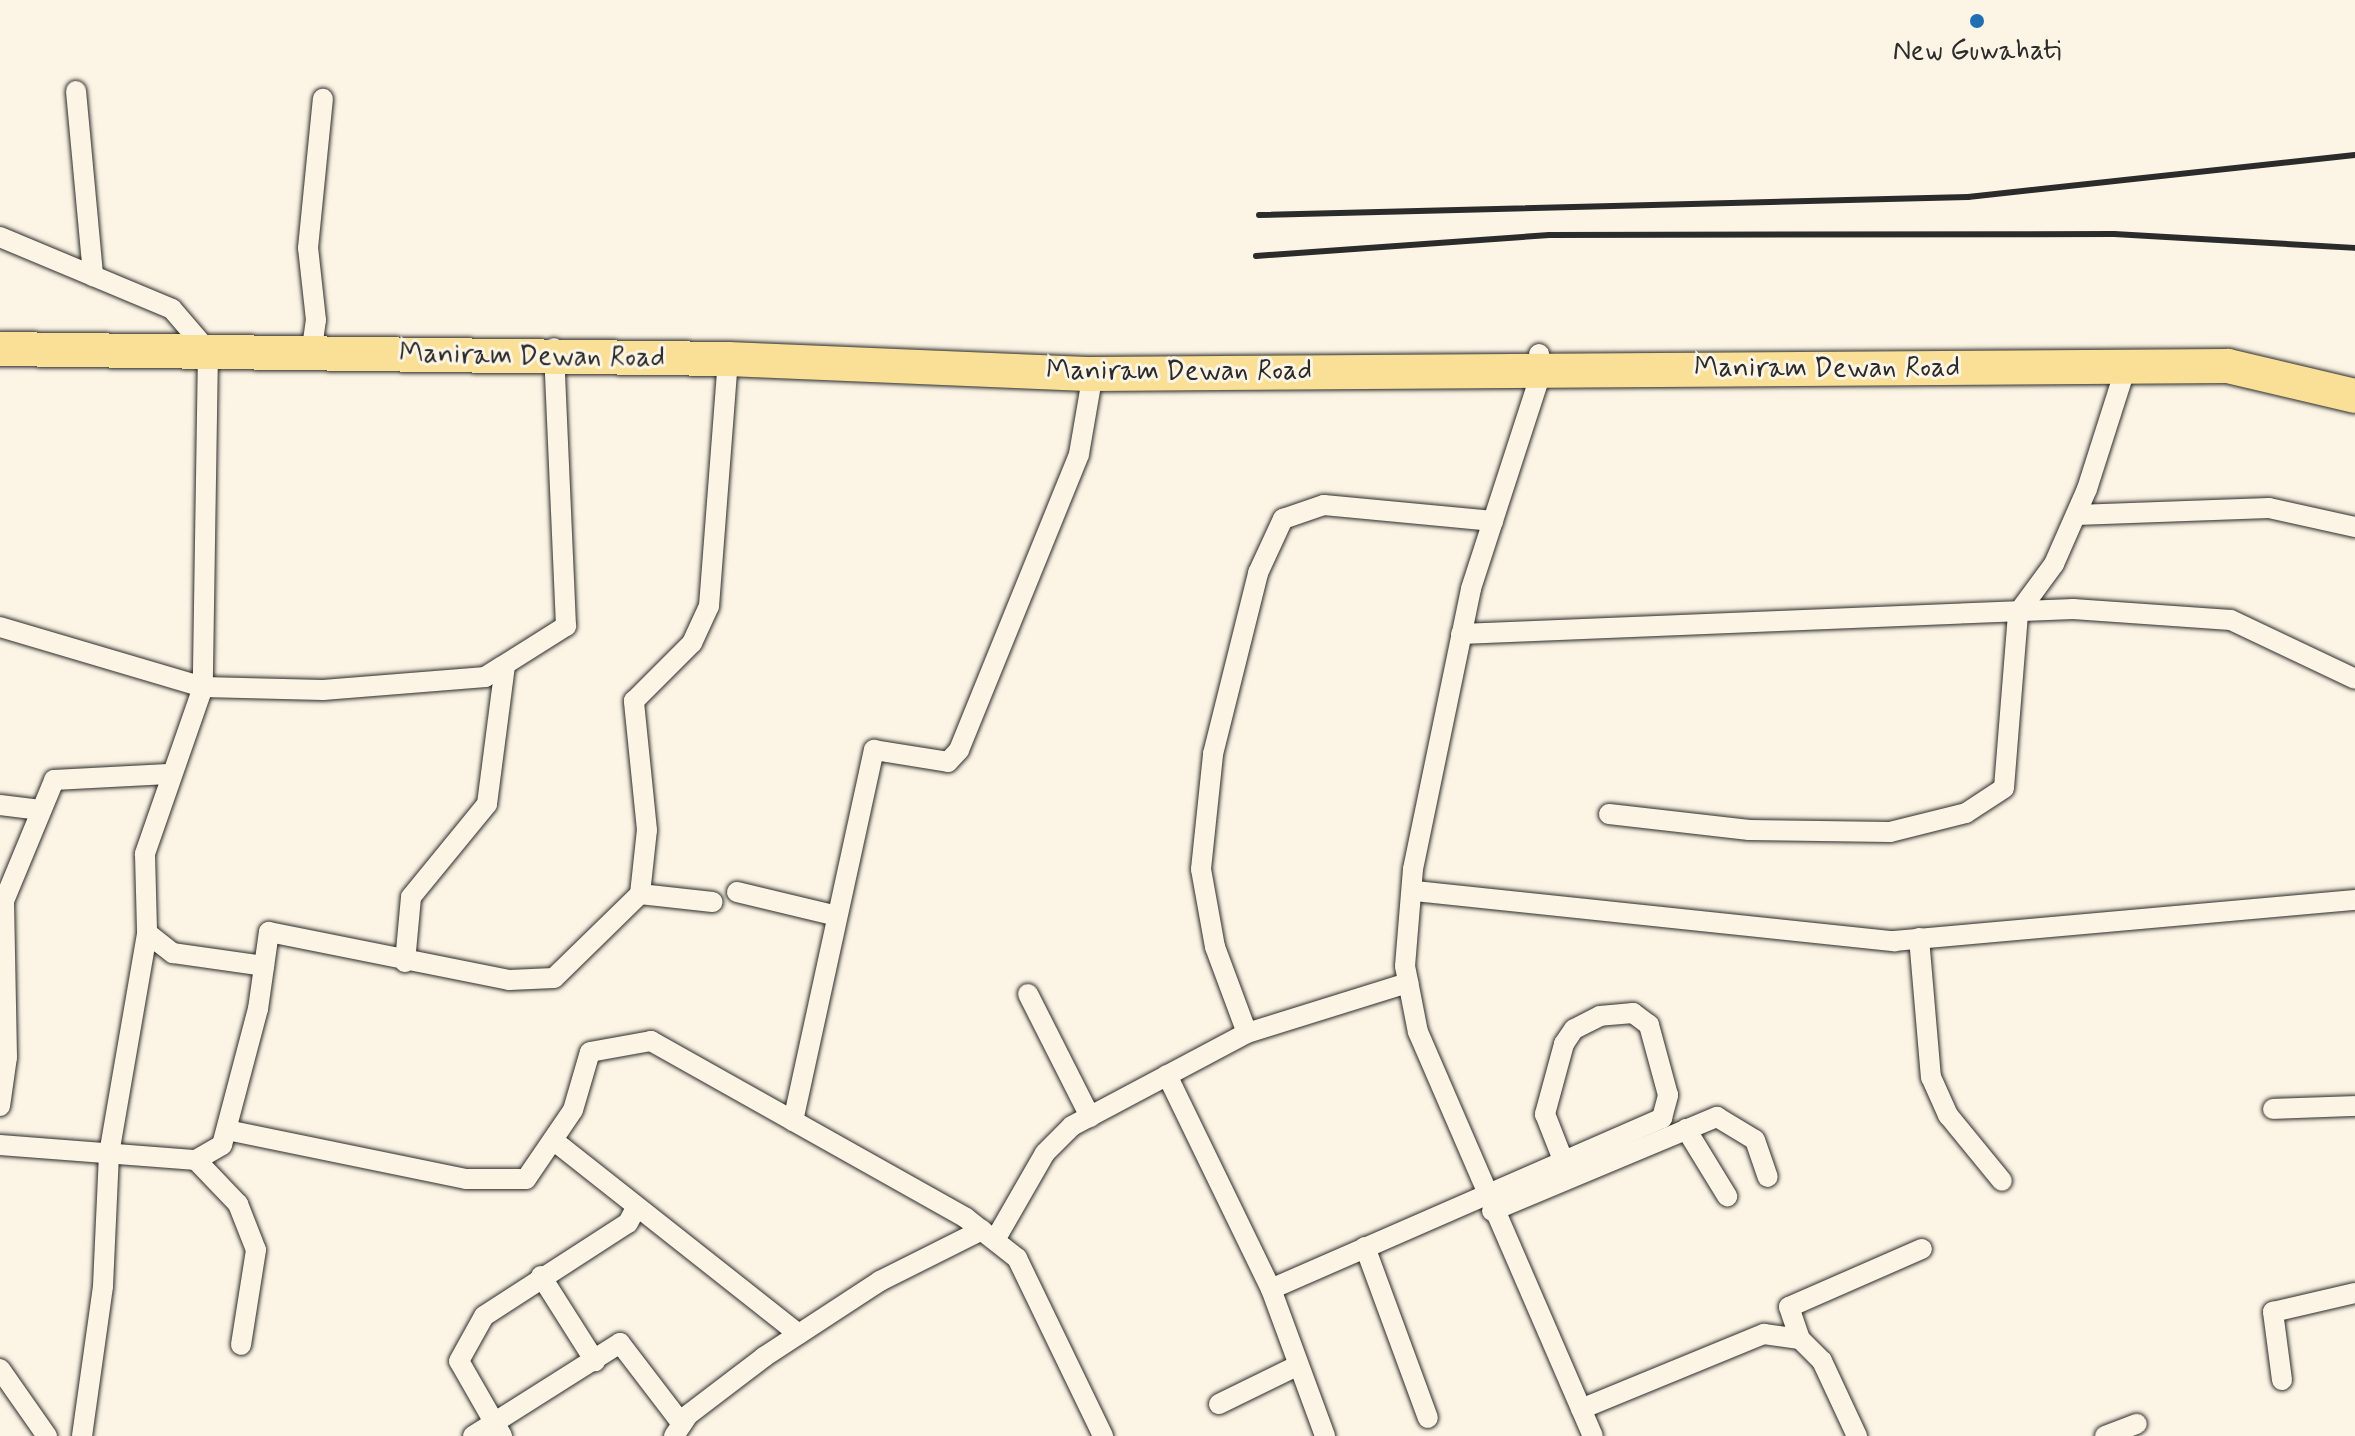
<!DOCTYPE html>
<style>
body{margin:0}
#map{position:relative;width:2355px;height:1436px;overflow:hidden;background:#fcf5e5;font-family:Mynerve,sans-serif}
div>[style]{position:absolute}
.roads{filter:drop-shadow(0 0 2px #2b2b2b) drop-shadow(0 0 2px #2b2b2b)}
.minor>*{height:20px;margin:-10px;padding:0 10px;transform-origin:10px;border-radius:10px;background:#fcf5e5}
.primary>*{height:34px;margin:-17px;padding:0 17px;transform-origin:17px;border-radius:17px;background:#fadf96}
.rail>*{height:6px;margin:-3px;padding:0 3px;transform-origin:3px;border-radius:3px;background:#2b2b2b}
.dots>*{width:22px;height:22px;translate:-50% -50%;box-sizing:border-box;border:4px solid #fcf5e5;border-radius:50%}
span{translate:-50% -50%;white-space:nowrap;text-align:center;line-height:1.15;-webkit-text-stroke:6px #fcf5e5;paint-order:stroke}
.poi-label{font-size:28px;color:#2b2b2b}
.street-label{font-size:28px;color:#2b2b2b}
</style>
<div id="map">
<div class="roads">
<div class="minor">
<i style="left:76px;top:91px;width:186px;rotate:84.7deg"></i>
<i style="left:0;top:237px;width:186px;rotate:22.7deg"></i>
<i style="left:172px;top:309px;width:55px;rotate:49.4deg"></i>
<i style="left:208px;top:351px;width:336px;rotate:90.9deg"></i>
<i style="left:203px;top:687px;width:177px;rotate:109.2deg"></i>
<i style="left:145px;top:854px;width:79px;rotate:88.5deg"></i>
<i style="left:147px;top:933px;width:33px;rotate:38deg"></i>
<i style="left:173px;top:953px;width:92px;rotate:8.1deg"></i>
<i style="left:1539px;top:354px;width:16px;rotate:79deg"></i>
<i style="left:1542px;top:370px;width:230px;rotate:108deg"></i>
<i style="left:1471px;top:589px;width:286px;rotate:101.7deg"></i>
<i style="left:1413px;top:869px;width:97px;rotate:94.7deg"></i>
<i style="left:1405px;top:966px;width:67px;rotate:78.9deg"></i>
<i style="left:1418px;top:1032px;width:440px;rotate:66.6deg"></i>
<i style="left:311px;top:355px;width:35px;rotate:-82deg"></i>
<i style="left:316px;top:320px;width:72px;rotate:-96.3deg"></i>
<i style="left:308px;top:248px;width:150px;rotate:-84.3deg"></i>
<i style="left:2076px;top:515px;width:193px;rotate:-2.1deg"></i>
<i style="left:2269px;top:508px;width:88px;rotate:12.5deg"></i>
<i style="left:0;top:627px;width:212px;rotate:16.5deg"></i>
<i style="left:203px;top:687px;width:120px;rotate:1.4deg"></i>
<i style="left:323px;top:690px;width:163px;rotate:-4.6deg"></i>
<i style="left:485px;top:677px;width:96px;rotate:-32.2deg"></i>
<i style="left:566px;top:626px;width:278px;rotate:-92.5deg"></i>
<i style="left:1461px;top:634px;width:613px;rotate:-2.34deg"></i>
<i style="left:2073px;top:609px;width:158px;rotate:4deg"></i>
<i style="left:2231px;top:620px;width:137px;rotate:25.4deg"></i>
<i style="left:0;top:805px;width:39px;rotate:7deg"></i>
<i style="left:1609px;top:814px;width:141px;rotate:6.5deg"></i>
<i style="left:1749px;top:830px;width:141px;rotate:0.8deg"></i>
<i style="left:1890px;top:832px;width:78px;rotate:-14deg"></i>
<i style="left:1966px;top:813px;width:45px;rotate:-33.3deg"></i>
<i style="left:2004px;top:788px;width:176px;rotate:-85.4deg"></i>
<i style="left:2018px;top:613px;width:61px;rotate:-53.7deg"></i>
<i style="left:2054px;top:564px;width:82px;rotate:-66.3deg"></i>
<i style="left:2087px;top:489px;width:125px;rotate:-72.3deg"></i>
<i style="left:1415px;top:891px;width:482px;rotate:6deg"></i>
<i style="left:1894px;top:941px;width:463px;rotate:-5.1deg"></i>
<i style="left:737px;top:892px;width:103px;rotate:13.5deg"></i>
<i style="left:640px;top:894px;width:73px;rotate:6.3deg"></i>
<i style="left:1919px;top:938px;width:140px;rotate:85.1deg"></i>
<i style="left:1931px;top:1077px;width:42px;rotate:65.9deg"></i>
<i style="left:1948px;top:1115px;width:85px;rotate:50.7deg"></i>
<i style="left:405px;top:962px;width:65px;rotate:-84.7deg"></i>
<i style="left:411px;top:897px;width:120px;rotate:-50.7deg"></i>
<i style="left:487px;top:804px;width:140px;rotate:-82.6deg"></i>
<i style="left:1028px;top:994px;width:138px;rotate:63.2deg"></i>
<i style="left:1247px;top:1033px;width:92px;rotate:-110.4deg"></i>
<i style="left:1215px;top:947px;width:79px;rotate:-100.2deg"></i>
<i style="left:1201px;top:869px;width:116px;rotate:-84deg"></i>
<i style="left:1213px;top:754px;width:187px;rotate:-76deg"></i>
<i style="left:1258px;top:573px;width:60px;rotate:-65.2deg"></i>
<i style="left:1283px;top:519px;width:43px;rotate:-18.9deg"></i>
<i style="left:1324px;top:505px;width:170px;rotate:5.4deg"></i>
<i style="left:1167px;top:1075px;width:238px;rotate:64.1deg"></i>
<i style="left:1271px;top:1289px;width:157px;rotate:69.8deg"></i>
<i style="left:0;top:1106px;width:49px;rotate:-81.9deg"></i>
<i style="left:7px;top:1057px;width:156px;rotate:-91.1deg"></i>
<i style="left:4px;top:901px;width:131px;rotate:-67.5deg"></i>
<i style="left:54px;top:780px;width:114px;rotate:-3deg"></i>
<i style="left:2273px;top:1109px;width:82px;rotate:-2.1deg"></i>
<i style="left:793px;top:1121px;width:380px;rotate:-77.7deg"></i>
<i style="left:874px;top:750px;width:75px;rotate:9.2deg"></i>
<i style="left:948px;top:762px;width:16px;rotate:-47deg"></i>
<i style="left:959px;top:750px;width:319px;rotate:-67.9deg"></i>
<i style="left:1079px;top:454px;width:88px;rotate:-80.2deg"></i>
<i style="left:1686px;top:1129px;width:79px;rotate:58.5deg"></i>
<i style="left:227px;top:1130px;width:244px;rotate:11.6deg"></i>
<i style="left:466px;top:1179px;width:60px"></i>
<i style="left:526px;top:1179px;width:83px;rotate:-55.7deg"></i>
<i style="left:573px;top:1110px;width:60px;rotate:-73.7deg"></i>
<i style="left:590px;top:1052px;width:62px;rotate:-10.2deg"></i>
<i style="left:651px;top:1041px;width:361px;rotate:29.3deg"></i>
<i style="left:966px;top:1218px;width:65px;rotate:38.1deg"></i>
<i style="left:1017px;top:1258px;width:198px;rotate:64.2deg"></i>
<i style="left:553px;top:1140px;width:313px;rotate:38.3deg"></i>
<i style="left:0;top:1145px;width:197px;rotate:4.4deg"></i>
<i style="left:196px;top:1160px;width:30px;rotate:-30deg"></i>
<i style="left:222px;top:1145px;width:141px;rotate:-75.2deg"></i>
<i style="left:258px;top:1009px;width:78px;rotate:-81.9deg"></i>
<i style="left:269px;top:932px;width:245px;rotate:11.3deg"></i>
<i style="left:509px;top:980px;width:45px;rotate:-2.5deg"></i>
<i style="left:554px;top:978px;width:120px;rotate:-44.3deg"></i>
<i style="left:640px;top:894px;width:64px;rotate:-83.8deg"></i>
<i style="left:647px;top:830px;width:130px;rotate:-95.8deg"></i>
<i style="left:634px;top:701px;width:82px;rotate:-45deg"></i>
<i style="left:692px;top:643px;width:41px;rotate:-65.3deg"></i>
<i style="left:709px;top:606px;width:248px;rotate:-85.6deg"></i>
<i style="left:196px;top:1160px;width:61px;rotate:46.3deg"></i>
<i style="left:238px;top:1204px;width:49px;rotate:68.6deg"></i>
<i style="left:256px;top:1250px;width:96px;rotate:99deg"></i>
<i style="left:1492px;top:1211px;width:244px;rotate:-22.7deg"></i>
<i style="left:1717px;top:1117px;width:44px;rotate:31.2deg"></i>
<i style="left:1755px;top:1140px;width:39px;rotate:71deg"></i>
<i style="left:995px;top:1240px;width:100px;rotate:-60.1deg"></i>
<i style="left:1045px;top:1153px;width:38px;rotate:-45deg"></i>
<i style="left:1072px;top:1126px;width:198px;rotate:-28deg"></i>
<i style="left:1247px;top:1033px;width:169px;rotate:-17.3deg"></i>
<i style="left:1365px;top:1247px;width:182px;rotate:69.8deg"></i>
<i style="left:541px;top:1276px;width:101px;rotate:57.6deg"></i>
<i style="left:1271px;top:1289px;width:427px;rotate:-23.6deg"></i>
<i style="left:1662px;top:1118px;width:24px;rotate:-75deg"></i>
<i style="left:1668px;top:1095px;width:73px;rotate:-105.2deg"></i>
<i style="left:1649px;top:1025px;width:20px;rotate:-143deg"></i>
<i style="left:1633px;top:1013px;width:33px;rotate:175deg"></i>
<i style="left:1600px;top:1016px;width:29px;rotate:153deg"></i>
<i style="left:1574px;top:1029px;width:18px;rotate:124deg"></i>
<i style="left:1564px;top:1044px;width:73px;rotate:105.2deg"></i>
<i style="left:1545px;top:1114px;width:49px;rotate:68.6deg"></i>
<i style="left:1800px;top:1339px;width:34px;rotate:-109deg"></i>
<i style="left:1789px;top:1307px;width:145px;rotate:-23.6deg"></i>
<i style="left:0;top:1369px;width:82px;rotate:55deg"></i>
<i style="left:2282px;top:1380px;width:69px;rotate:-97.5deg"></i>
<i style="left:2273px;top:1312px;width:84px;rotate:-13deg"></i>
<i style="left:1219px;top:1404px;width:87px;rotate:-26deg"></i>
<i style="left:1581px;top:1409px;width:198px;rotate:-22.3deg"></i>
<i style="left:1764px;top:1334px;width:36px;rotate:8deg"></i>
<i style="left:1800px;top:1339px;width:31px;rotate:45deg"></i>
<i style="left:1822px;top:1361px;width:83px;rotate:65deg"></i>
<i style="left:82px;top:1436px;width:151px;rotate:-82deg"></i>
<i style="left:103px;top:1286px;width:132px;rotate:-87.4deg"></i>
<i style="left:109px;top:1154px;width:224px;rotate:-80.2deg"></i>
<i style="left:473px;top:1436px;width:174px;rotate:-32.3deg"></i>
<i style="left:620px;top:1343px;width:102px;rotate:52.6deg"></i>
<i style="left:502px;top:1436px;width:86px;rotate:-119.8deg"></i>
<i style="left:459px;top:1361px;width:51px;rotate:-60.9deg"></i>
<i style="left:484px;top:1316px;width:171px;rotate:-32.9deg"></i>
<i style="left:628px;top:1223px;width:17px;rotate:-62deg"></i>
<i style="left:674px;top:1436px;width:25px;rotate:-56deg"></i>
<i style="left:688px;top:1415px;width:96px;rotate:-37.3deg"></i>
<i style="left:764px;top:1357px;width:139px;rotate:-33.2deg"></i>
<i style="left:880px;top:1281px;width:114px;rotate:-26.6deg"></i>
<i style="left:2105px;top:1436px;width:34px;rotate:-21deg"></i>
</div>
<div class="primary">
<i style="left:0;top:349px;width:728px;rotate:0.79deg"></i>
<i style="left:728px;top:359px;width:365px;rotate:2.4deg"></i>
<i style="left:1093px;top:374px;width:1135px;rotate:-0.4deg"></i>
<i style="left:2228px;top:366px;width:130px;rotate:13.3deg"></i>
</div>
</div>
<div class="rail">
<i style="left:1259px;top:215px;width:709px;rotate:-1.45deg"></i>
<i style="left:1968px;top:197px;width:389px;rotate:-6.2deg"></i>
<i style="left:1256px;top:256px;width:294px;rotate:-4.1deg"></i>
<i style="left:1549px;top:235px;width:565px;rotate:-0.1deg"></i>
<i style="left:2114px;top:234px;width:241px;rotate:3.3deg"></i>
</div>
<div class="dots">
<i style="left:1977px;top:21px;background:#1f6fb2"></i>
</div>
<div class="poi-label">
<span style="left:1977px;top:52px">New Guwahati</span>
</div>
<div class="street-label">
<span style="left:532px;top:357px;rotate:1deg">Maniram Dewan Road</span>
<span style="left:1827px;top:369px">Maniram Dewan Road</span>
<span style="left:1179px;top:372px">Maniram Dewan Road</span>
</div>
</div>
